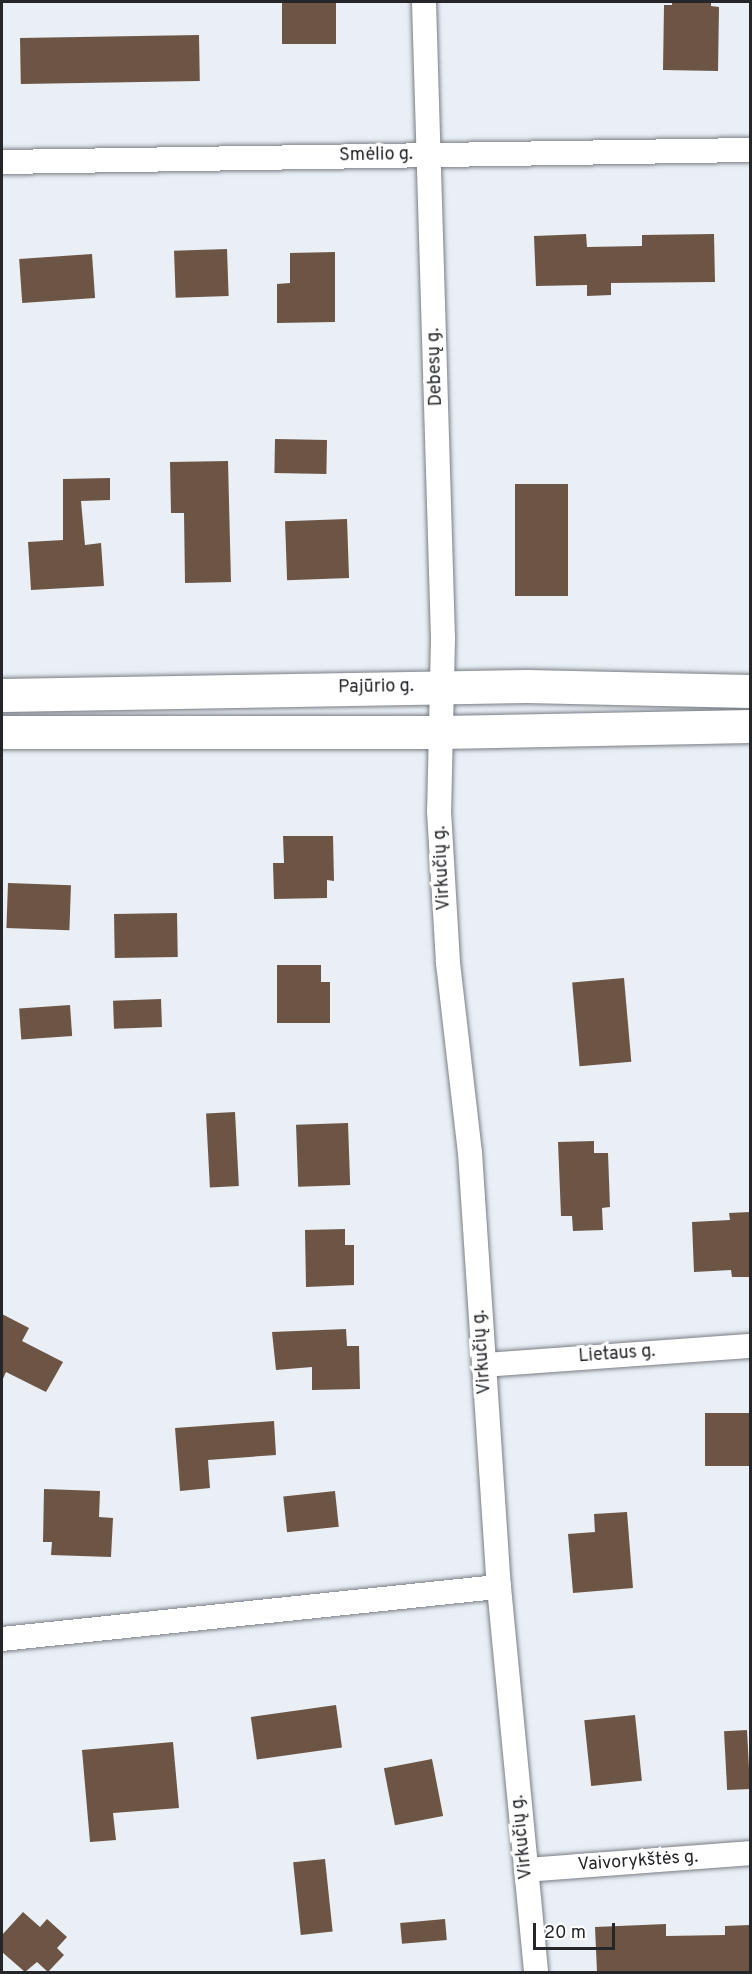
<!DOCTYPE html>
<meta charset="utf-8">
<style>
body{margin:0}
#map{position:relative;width:752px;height:1974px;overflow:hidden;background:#e9eff5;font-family:Overpass,sans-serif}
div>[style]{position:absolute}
.building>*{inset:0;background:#6d5545;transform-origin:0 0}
.roads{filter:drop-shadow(0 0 2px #797e84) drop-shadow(0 0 2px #797e84)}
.street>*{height:24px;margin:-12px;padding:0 12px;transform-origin:12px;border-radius:12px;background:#fff}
.secondary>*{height:33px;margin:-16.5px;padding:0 16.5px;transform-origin:16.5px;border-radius:16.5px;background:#fff}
span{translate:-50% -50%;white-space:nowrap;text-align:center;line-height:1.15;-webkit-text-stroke:6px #fff;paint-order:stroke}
.street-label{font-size:18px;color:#242629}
.frame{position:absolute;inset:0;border:3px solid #242629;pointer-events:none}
.scale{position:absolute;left:533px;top:1923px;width:82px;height:27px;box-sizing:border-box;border:3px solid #242629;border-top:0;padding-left:8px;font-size:18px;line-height:21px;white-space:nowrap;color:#242629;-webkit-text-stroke:4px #fff;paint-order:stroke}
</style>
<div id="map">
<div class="building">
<i style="left:282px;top:2px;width:54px;height:42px"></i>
<i style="clip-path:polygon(672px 2px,711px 2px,711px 6px,719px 7px,718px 71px,663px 70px,664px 5px,672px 5px)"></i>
<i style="left:199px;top:35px;width:46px;height:179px;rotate:89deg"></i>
<i style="clip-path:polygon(586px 234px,587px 247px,642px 246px,642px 235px,714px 234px,715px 282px,611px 283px,611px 295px,587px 296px,587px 285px,536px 286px,534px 236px)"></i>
<i style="left:227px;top:249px;width:47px;height:53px;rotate:88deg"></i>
<i style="clip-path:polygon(335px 252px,335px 322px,277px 323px,277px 284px,290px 283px,290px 253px)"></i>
<i style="left:92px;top:254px;width:44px;height:73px;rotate:86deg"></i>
<i style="left:275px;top:439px;width:52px;height:34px;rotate:1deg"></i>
<i style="clip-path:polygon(228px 461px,231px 582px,185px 583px,184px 513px,171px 513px,170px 462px)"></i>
<i style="clip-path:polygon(110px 478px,110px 500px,81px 501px,85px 545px,101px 543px,104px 586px,31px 590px,28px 542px,63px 540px,63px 479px)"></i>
<i style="left:515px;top:484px;width:53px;height:112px"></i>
<i style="left:347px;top:519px;width:59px;height:62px;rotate:88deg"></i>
<i style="clip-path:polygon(283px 836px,333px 836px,334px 881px,327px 880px,327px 898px,274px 899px,273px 863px,284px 863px)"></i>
<i style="left:8px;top:883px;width:63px;height:45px;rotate:2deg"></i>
<i style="left:177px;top:913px;width:44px;height:63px;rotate:89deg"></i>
<i style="clip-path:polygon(277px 965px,321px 965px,321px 982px,330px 982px,330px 1023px,277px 1023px)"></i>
<i style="left:624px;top:978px;width:84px;height:52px;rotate:85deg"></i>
<i style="left:161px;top:999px;width:28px;height:48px;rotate:88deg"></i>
<i style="left:70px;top:1005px;width:31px;height:51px;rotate:86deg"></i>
<i style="left:235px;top:1112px;width:74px;height:29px;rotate:87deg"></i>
<i style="left:348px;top:1123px;width:62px;height:52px;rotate:88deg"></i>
<i style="clip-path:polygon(594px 1141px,594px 1153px,608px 1153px,610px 1207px,602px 1208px,603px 1230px,573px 1231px,572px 1216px,561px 1216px,558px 1142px)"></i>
<i style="clip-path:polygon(750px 1212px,750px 1277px,732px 1277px,731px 1270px,694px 1272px,692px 1222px,730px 1220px,729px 1213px)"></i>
<i style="clip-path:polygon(345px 1229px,345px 1245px,354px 1245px,354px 1285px,306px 1287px,305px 1230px)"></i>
<i style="clip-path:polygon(2px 1314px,29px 1328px,22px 1341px,63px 1362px,46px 1392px,6px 1372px,2px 1381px)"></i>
<i style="clip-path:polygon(346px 1329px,347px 1346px,359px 1346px,360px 1389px,312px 1390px,312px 1367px,276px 1370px,272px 1332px)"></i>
<i style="left:750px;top:1413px;width:53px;height:45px;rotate:90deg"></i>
<i style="clip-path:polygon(274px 1421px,276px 1455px,208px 1460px,210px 1488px,180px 1491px,175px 1428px)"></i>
<i style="clip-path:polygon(44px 1489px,100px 1491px,99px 1517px,113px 1518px,111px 1557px,51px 1555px,52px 1542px,43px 1542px)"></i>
<i style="left:335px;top:1491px;width:36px;height:52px;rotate:84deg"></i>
<i style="clip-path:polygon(627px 1512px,633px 1588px,573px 1593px,568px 1534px,595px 1532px,594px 1514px)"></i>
<i style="left:336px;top:1705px;width:43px;height:86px;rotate:82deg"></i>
<i style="left:635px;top:1715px;width:66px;height:51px;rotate:84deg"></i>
<i style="left:747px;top:1730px;width:59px;height:23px;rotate:87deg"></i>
<i style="clip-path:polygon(173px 1742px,179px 1808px,113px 1813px,116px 1840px,90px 1842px,82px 1750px)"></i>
<i style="left:432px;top:1759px;width:58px;height:49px;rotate:79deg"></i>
<i style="left:325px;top:1859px;width:73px;height:32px;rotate:84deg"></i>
<i style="clip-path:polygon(23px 1912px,40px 1927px,47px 1919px,67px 1937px,57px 1948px,64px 1955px,48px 1972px,37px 1962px,25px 1972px,2px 1952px,2px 1935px)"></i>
<i style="left:445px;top:1919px;width:21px;height:45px;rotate:85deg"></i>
<i style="clip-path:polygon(666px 1924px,666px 1936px,725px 1935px,725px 1926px,750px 1925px,750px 1972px,597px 1972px,595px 1927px)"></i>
</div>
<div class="roads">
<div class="street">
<i style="left:424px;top:2px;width:637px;rotate:88.29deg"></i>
<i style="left:443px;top:639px;width:172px;rotate:91.3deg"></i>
<i style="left:439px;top:811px;width:152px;rotate:86.6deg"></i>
<i style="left:448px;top:963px;width:191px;rotate:83.4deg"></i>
<i style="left:470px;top:1153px;width:435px;rotate:86.2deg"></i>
<i style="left:499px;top:1587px;width:387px;rotate:84.5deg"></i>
<i style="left:2px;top:162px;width:748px;rotate:-0.92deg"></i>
<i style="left:484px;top:1365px;width:267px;rotate:-4.1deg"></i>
<i style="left:2px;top:1639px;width:500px;rotate:-6deg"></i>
<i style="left:526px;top:1870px;width:225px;rotate:-4.3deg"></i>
</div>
<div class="secondary">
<i style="left:2px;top:695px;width:525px;rotate:-0.98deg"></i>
<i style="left:527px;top:686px;width:223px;rotate:1.3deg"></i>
<i style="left:2px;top:732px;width:438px"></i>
<i style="left:440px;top:732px;width:310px;rotate:-1.1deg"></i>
</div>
</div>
<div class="street-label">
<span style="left:376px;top:156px;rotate:-1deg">Smėlio g.</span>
<span style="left:436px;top:367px;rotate:-92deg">Debesų g.</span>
<span style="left:376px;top:688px;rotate:-1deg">Pajūrio g.</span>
<span style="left:443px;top:868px;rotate:-93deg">Virkučių g.</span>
<span style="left:483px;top:1352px;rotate:-94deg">Virkučių g.</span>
<span style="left:617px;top:1355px;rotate:-4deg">Lietaus g.</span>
<span style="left:523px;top:1837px;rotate:-96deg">Virkučių g.</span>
<span style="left:638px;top:1862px;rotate:-4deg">Vaivorykštės g.</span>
</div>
<div class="frame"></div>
<div class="scale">20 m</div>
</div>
